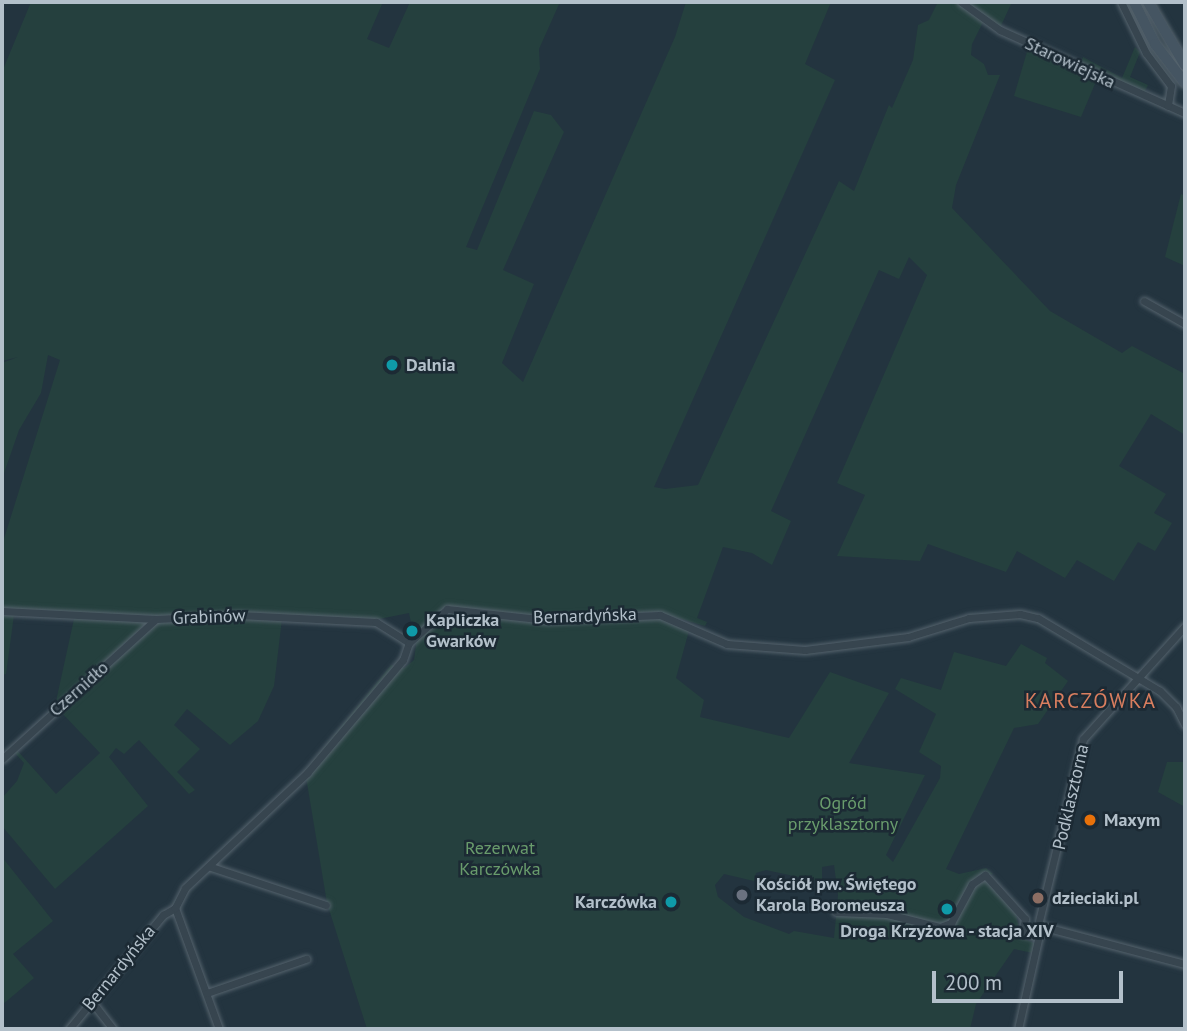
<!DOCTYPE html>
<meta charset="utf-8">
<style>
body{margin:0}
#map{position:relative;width:1187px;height:1031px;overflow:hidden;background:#23343f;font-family:"PT Sans",sans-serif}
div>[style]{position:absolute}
.green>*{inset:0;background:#25403e}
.roads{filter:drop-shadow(0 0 2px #55636d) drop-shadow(0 0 2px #55636d)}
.street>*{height:7px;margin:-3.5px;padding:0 3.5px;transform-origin:3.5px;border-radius:3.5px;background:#37454f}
.secondary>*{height:10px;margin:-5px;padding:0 5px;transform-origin:5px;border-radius:5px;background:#455562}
.dots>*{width:19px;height:19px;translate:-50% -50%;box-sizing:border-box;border:4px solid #1c2a34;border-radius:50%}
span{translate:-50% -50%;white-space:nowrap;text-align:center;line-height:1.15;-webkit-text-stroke:5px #1c2a34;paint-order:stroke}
.street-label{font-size:18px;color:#b3c0ca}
.poi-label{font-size:18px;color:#b3c0ca;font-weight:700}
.left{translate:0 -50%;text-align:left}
.right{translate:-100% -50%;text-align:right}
.park-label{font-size:18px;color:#699c6c}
.quarter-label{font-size:21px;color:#d97e5f;letter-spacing:2px}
.frame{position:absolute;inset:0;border:4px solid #b3c0ca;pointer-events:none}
.scale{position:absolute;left:932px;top:971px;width:191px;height:32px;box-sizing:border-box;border:4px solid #b3c0ca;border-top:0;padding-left:9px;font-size:21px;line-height:24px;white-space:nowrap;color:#b3c0ca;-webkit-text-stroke:5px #1c2a34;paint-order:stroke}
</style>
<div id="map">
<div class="green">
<i style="clip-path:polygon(evenodd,31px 2px,383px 2px,367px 39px,389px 48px,410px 2px,560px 2px,539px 49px,540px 69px,466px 247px,477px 250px,534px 111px,551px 115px,564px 132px,503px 270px,534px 284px,502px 363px,523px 382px,675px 37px,686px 2px,831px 2px,805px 64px,835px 80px,654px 487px,665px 489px,698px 485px,839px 181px,854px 191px,889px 105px,892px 108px,913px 60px,918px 25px,929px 20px,938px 2px,957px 2px,966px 7px,970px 2px,1012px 2px,998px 32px,983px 22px,972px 44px,971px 55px,984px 64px,988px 75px,1000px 75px,956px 185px,952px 208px,1050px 311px,1122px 353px,1132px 346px,1185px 374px,1185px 435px,1151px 414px,1119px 466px,1166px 494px,1154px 513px,1172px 523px,1155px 551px,1138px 542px,1114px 581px,1077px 560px,1065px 578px,1017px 551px,1006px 572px,928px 544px,920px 561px,837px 556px,865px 495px,837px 483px,927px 275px,909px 257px,899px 279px,879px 270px,771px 511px,791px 521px,772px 565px,752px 553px,723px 547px,697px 618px,707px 622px,705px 626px,657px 612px,486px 616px,539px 620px,659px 616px,690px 627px,676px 678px,704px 700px,700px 717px,789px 738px,830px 672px,889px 693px,849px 763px,925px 775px,886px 855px,893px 862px,940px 778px,941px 766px,919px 752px,936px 714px,895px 689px,901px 678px,941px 690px,954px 652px,1006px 666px,1021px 644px,1047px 658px,1045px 663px,1068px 681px,1038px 724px,1014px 728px,946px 869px,959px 874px,986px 868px,993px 874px,975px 877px,993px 884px,1016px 914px,1021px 938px,1035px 943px,1033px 953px,1014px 949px,976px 1004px,970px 1029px,367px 1029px,327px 903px,305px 771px,391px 665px,404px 668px,414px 660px,416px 645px,409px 613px,374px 620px,237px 613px,151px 617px,2px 609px,2px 545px,60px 360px,48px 355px,41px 393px,19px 430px,2px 479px,2px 363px,18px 357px,2px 361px,2px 72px,31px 2px,834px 865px,838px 895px,834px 938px,794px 931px,789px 934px,744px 917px,718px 897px,715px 885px,724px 874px,754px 881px,756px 873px,766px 870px,822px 882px,822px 867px,834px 865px)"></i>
<i style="clip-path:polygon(1029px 45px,1097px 79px,1081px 117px,1014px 96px)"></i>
<i style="clip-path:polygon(1135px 47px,1140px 52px,1130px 77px,1148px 85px,1144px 93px,1080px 65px,1083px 57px,1122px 78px)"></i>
<i style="clip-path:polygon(1181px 194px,1185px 196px,1185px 266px,1165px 257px)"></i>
<i style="clip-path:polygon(2px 614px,14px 615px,6px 674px,2px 675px)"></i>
<i style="clip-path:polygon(237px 617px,282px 619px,274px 686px,258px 721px,230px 745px,187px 709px,174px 725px,200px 749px,177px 772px,195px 790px,189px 794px,139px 740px,124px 754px,116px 748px,109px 757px,148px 806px,55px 889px,2px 826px,2px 798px,17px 781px,24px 763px,15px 753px,2px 762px,16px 749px,56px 794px,100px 753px,59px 710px,156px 622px)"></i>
<i style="clip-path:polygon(74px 619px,148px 622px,56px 707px,55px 706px)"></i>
<i style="clip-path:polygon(1167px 762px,1185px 762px,1185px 807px,1158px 792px)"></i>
<i style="clip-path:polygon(2px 857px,53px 921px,13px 954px,34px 978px,2px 1005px)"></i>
</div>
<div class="roads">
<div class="street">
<i style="left:961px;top:2px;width:48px;rotate:35.7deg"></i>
<i style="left:1000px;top:30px;width:203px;rotate:24.2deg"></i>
<i style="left:1121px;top:2px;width:57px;rotate:63.9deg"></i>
<i style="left:1146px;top:53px;width:41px;rotate:52.9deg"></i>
<i style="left:1171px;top:86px;width:20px;rotate:99deg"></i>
<i style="left:1144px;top:301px;width:47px;rotate:29.3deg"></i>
<i style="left:2px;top:611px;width:154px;rotate:3deg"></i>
<i style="left:156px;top:619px;width:83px;rotate:-2.8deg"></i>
<i style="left:239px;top:615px;width:137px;rotate:2.9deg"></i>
<i style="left:376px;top:622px;width:39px;rotate:32deg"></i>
<i style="left:2px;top:759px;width:207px;rotate:-42.3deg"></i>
<i style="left:211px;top:867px;width:121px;rotate:18.3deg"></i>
<i style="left:175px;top:908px;width:129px;rotate:70deg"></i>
<i style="left:836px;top:912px;width:51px;rotate:2.2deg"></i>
<i style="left:887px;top:914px;width:55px;rotate:13.8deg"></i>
<i style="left:940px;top:927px;width:12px;rotate:-20deg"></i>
<i style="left:951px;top:923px;width:44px;rotate:-61.7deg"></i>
<i style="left:972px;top:884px;width:16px;rotate:-35deg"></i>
<i style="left:985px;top:875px;width:59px;rotate:47.7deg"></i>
<i style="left:1025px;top:919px;width:14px;rotate:102deg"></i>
<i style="left:1022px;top:933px;width:15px;rotate:11deg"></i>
<i style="left:1039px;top:921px;width:187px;rotate:-76.4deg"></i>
<i style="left:1083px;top:739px;width:152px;rotate:-47.9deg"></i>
<i style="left:1041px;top:926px;width:149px;rotate:14.8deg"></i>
<i style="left:207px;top:993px;width:105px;rotate:-19deg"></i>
<i style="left:92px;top:1002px;width:34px;rotate:52deg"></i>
<i style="left:69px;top:1029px;width:148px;rotate:-50.5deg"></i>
<i style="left:163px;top:915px;width:14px;rotate:-30deg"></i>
<i style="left:175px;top:908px;width:22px;rotate:-63deg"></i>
<i style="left:185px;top:888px;width:168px;rotate:-43.3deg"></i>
<i style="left:307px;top:773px;width:148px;rotate:-49.7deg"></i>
<i style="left:403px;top:660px;width:18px;rotate:-71deg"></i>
<i style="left:409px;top:643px;width:51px;rotate:-41.8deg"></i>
<i style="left:447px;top:609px;width:101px;rotate:6.3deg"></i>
<i style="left:547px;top:620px;width:113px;rotate:-2.5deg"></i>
<i style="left:660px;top:615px;width:73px;rotate:23.4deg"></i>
<i style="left:727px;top:644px;width:78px;rotate:4.4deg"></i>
<i style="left:805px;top:650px;width:104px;rotate:-7.2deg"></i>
<i style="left:908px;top:637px;width:64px;rotate:-17.3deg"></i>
<i style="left:969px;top:618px;width:51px;rotate:-4.5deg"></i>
<i style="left:1020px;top:614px;width:18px;rotate:13deg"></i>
<i style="left:1038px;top:618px;width:142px;rotate:30.9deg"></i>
<i style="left:1160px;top:691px;width:23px;rotate:45deg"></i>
<i style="left:1176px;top:707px;width:20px;rotate:63deg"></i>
<i style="left:1018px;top:1029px;width:106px;rotate:-77.4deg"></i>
</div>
<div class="secondary">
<i style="left:1134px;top:2px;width:47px;rotate:63.4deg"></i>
<i style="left:1155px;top:44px;width:49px;rotate:52.4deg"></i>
<i style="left:1148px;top:2px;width:73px;rotate:59.6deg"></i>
</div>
</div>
<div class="dots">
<i style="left:392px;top:365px;background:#0f9aa8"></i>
<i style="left:412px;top:631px;background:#0f9aa8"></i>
<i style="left:1090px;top:820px;background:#e8710a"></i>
<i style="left:742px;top:895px;background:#6b7280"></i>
<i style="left:1038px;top:898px;background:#8d6e63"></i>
<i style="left:671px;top:902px;background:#0f9aa8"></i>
<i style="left:947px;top:909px;background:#0f9aa8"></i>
</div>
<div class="street-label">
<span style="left:1070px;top:63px;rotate:25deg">Starowiejska</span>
<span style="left:585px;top:616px;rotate:-2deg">Bernardyńska</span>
<span style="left:209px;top:617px;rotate:-2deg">Grabinów</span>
<span style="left:79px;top:689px;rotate:-42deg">Czernidło</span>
<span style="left:1071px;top:797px;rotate:-77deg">Podklasztorna</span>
<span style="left:119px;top:968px;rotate:-51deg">Bernardyńska</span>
</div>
<div class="poi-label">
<span class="left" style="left:406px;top:365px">Dalnia</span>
<span class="left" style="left:426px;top:631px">Kapliczka<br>Gwarków</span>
<span class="left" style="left:1104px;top:820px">Maxym</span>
<span class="left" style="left:756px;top:895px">Kościół pw. Świętego<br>Karola Boromeusza</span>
<span class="left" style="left:1052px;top:898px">dzieciaki.pl</span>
<span class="right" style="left:657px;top:902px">Karczówka</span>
<span style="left:947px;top:931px">Droga Krzyżowa - stacja XIV</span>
</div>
<div class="park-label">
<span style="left:843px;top:814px">Ogród<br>przyklasztorny</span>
<span style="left:500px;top:859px">Rezerwat<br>Karczówka</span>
</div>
<div class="quarter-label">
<span style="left:1091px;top:701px">KARCZÓWKA</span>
</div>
<div class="frame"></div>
<div class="scale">200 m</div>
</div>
